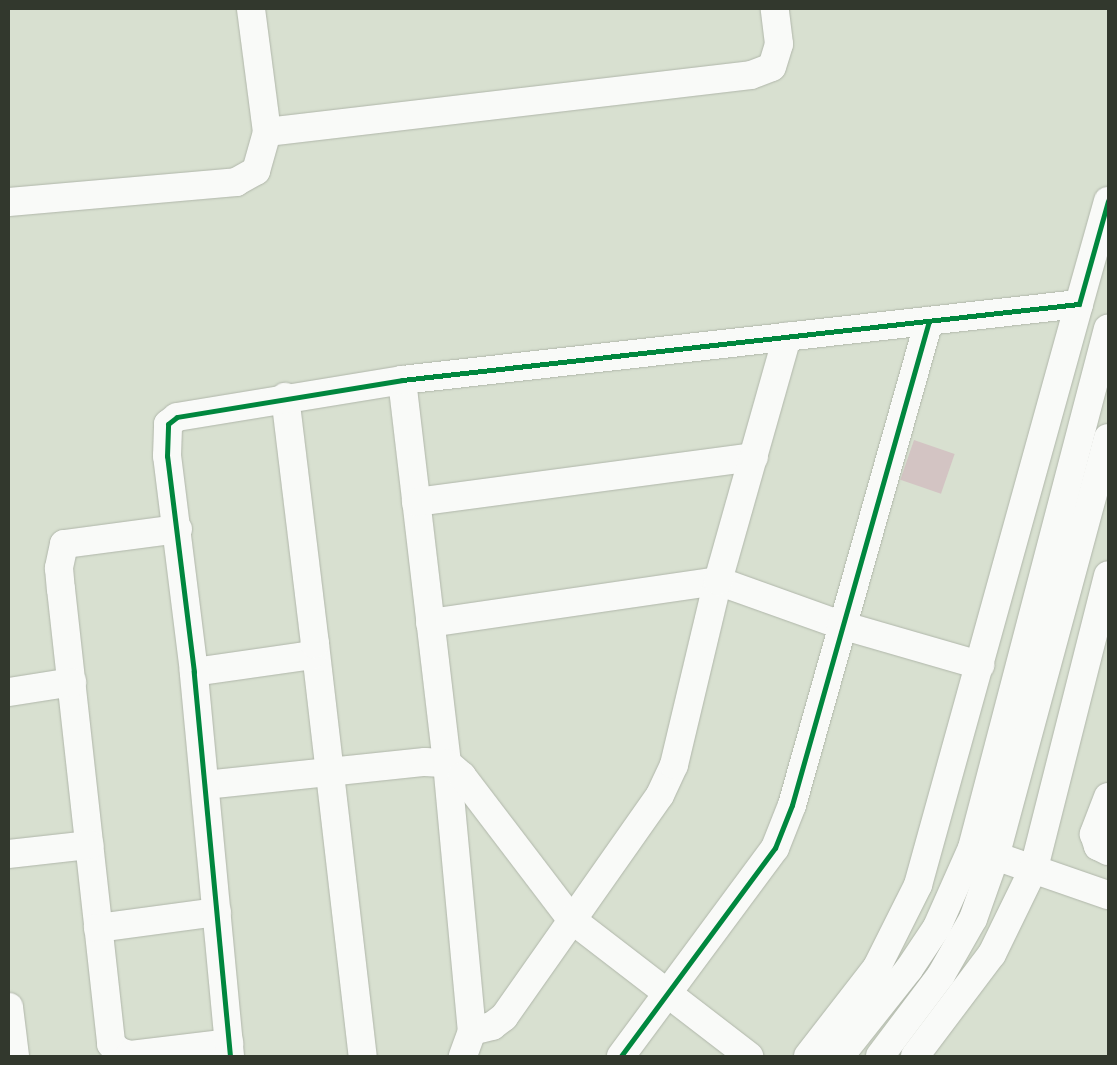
<!DOCTYPE html>
<style>
body{margin:0}
#map{position:relative;width:1117px;height:1065px;overflow:hidden;background:#d8e0d0;font-family:"Noto Sans",sans-serif}
div>[style]{position:absolute}
.building>*{inset:0;background:#d3c4c3;transform-origin:0 0}
.roads{filter:drop-shadow(0 0 1px #b0b6aa) drop-shadow(0 0 1px #b0b6aa)}
.minor>*{height:28px;margin:-14px;padding:0 14px;transform-origin:14px;border-radius:14px;background:#f9faf8}
.cycleway>*{height:5px;margin:-2.5px;padding:0 2.5px;transform-origin:2.5px;border-radius:2.5px;background:#00873e}
span{translate:-50% -50%;white-space:nowrap;text-align:center;line-height:1.15;-webkit-text-stroke:4px #e5f3d7;paint-order:stroke}
.frame{position:absolute;inset:0;border:10px solid #32382d;pointer-events:none}
</style>
<div id="map">
<div class="building">
<i style="left:914px;top:440px;width:43px;height:42px;rotate:19deg"></i>
</div>
<div class="roads">
<div class="minor">
<i style="left:251px;top:9px;width:124px;rotate:82.6deg"></i>
<i style="left:267px;top:132px;width:487px;rotate:-6.7deg"></i>
<i style="left:751px;top:75px;width:22px;rotate:-21deg"></i>
<i style="left:772px;top:67px;width:24px;rotate:-73deg"></i>
<i style="left:779px;top:44px;width:35px;rotate:-97deg"></i>
<i style="left:9px;top:202px;width:228px;rotate:-5deg"></i>
<i style="left:236px;top:182px;width:23px;rotate:-29deg"></i>
<i style="left:256px;top:171px;width:41px;rotate:-74.2deg"></i>
<i style="left:402px;top:380px;width:386px;rotate:83.3deg"></i>
<i style="left:447px;top:763px;width:269px;rotate:84.7deg"></i>
<i style="left:472px;top:1031px;width:27px;rotate:110deg"></i>
<i style="left:416px;top:502px;width:341px;rotate:-7.6deg"></i>
<i style="left:178px;top:529px;width:115px;rotate:172.5deg"></i>
<i style="left:64px;top:544px;width:25px;rotate:102deg"></i>
<i style="left:59px;top:568px;width:21px;rotate:85deg"></i>
<i style="left:61px;top:589px;width:458px;rotate:83.7deg"></i>
<i style="left:111px;top:1044px;width:12px;rotate:42deg"></i>
<i style="left:120px;top:1052px;width:10px;rotate:17deg"></i>
<i style="left:130px;top:1055px;width:100px;rotate:-6.9deg"></i>
<i style="left:430px;top:623px;width:291px;rotate:-8.3deg"></i>
<i style="left:718px;top:581px;width:131px;rotate:19.7deg"></i>
<i style="left:841px;top:625px;width:145px;rotate:16.1deg"></i>
<i style="left:315px;top:644px;width:415px;rotate:83.4deg"></i>
<i style="left:194px;top:672px;width:119px;rotate:-8.2deg"></i>
<i style="left:312px;top:655px;width:11px;rotate:-75deg"></i>
<i style="left:315px;top:644px;width:249px;rotate:-96.9deg"></i>
<i style="left:9px;top:692px;width:64px;rotate:-9deg"></i>
<i style="left:205px;top:785px;width:221px;rotate:-6deg"></i>
<i style="left:425px;top:762px;width:22px;rotate:3deg"></i>
<i style="left:447px;top:763px;width:20px;rotate:41deg"></i>
<i style="left:462px;top:776px;width:180px;rotate:52.7deg"></i>
<i style="left:571px;top:919px;width:225px;rotate:37.6deg"></i>
<i style="left:1108px;top:797px;width:40px;rotate:111deg"></i>
<i style="left:1094px;top:834px;width:13px;rotate:72deg"></i>
<i style="left:1098px;top:846px;width:11px;rotate:27deg"></i>
<i style="left:978px;top:850px;width:138px;rotate:19.1deg"></i>
<i style="left:9px;top:854px;width:81px;rotate:-6.4deg"></i>
<i style="left:98px;top:928px;width:120px;rotate:-7.7deg"></i>
<i style="left:9px;top:1007px;width:49px;rotate:83deg"></i>
<i style="left:472px;top:1031px;width:21px;rotate:-14deg"></i>
<i style="left:492px;top:1026px;width:15px;rotate:-37deg"></i>
<i style="left:504px;top:1017px;width:271px;rotate:-54.9deg"></i>
<i style="left:660px;top:795px;width:33px;rotate:-65deg"></i>
<i style="left:674px;top:765px;width:189px;rotate:-76.6deg"></i>
<i style="left:718px;top:581px;width:254px;rotate:-74.2deg"></i>
<i style="left:230px;top:1056px;width:386px;rotate:-95.4deg"></i>
<i style="left:194px;top:672px;width:218px;rotate:-97.1deg"></i>
<i style="left:167px;top:456px;width:32px;rotate:-88deg"></i>
<i style="left:168px;top:424px;width:11px;rotate:-38deg"></i>
<i style="left:177px;top:417px;width:228px;rotate:-9.3deg"></i>
<i style="left:402px;top:380px;width:681px;rotate:-6.41deg"></i>
<i style="left:1079px;top:304px;width:107px;rotate:-74.3deg"></i>
<i style="left:621px;top:1056px;width:259px;rotate:-53.5deg"></i>
<i style="left:775px;top:848px;width:46px;rotate:-68.4deg"></i>
<i style="left:792px;top:805px;width:503px;rotate:-74.2deg"></i>
<i style="left:808px;top:1056px;width:113px;rotate:-52.2deg"></i>
<i style="left:877px;top:967px;width:92px;rotate:-63.4deg"></i>
<i style="left:918px;top:885px;width:603px;rotate:-74.51deg"></i>
<i style="left:840px;top:1056px;width:111px;rotate:-51.6deg"></i>
<i style="left:909px;top:969px;width:50px;rotate:-56.3deg"></i>
<i style="left:937px;top:927px;width:86px;rotate:-66.1deg"></i>
<i style="left:972px;top:848px;width:537px;rotate:-75.34deg"></i>
<i style="left:880px;top:1056px;width:101px;rotate:-53deg"></i>
<i style="left:941px;top:975px;width:64px;rotate:-60.3deg"></i>
<i style="left:973px;top:919px;width:66px;rotate:-70.5deg"></i>
<i style="left:995px;top:857px;width:434px;rotate:-74.9deg"></i>
<i style="left:915px;top:1056px;width:128px;rotate:-53deg"></i>
<i style="left:992px;top:954px;width:96px;rotate:-64deg"></i>
<i style="left:1034px;top:868px;width:302px;rotate:-75.8deg"></i>
</div>
</div>
<div class="cycleway">
<i style="left:230px;top:1056px;width:386px;rotate:-95.4deg"></i>
<i style="left:194px;top:672px;width:218px;rotate:-97.1deg"></i>
<i style="left:167px;top:456px;width:32px;rotate:-88deg"></i>
<i style="left:168px;top:424px;width:11px;rotate:-38deg"></i>
<i style="left:177px;top:417px;width:228px;rotate:-9.3deg"></i>
<i style="left:402px;top:380px;width:681px;rotate:-6.41deg"></i>
<i style="left:1079px;top:304px;width:107px;rotate:-74.3deg"></i>
<i style="left:621px;top:1056px;width:259px;rotate:-53.5deg"></i>
<i style="left:775px;top:848px;width:46px;rotate:-68.4deg"></i>
<i style="left:792px;top:805px;width:503px;rotate:-74.2deg"></i>
</div>
<div class="frame"></div>
</div>
